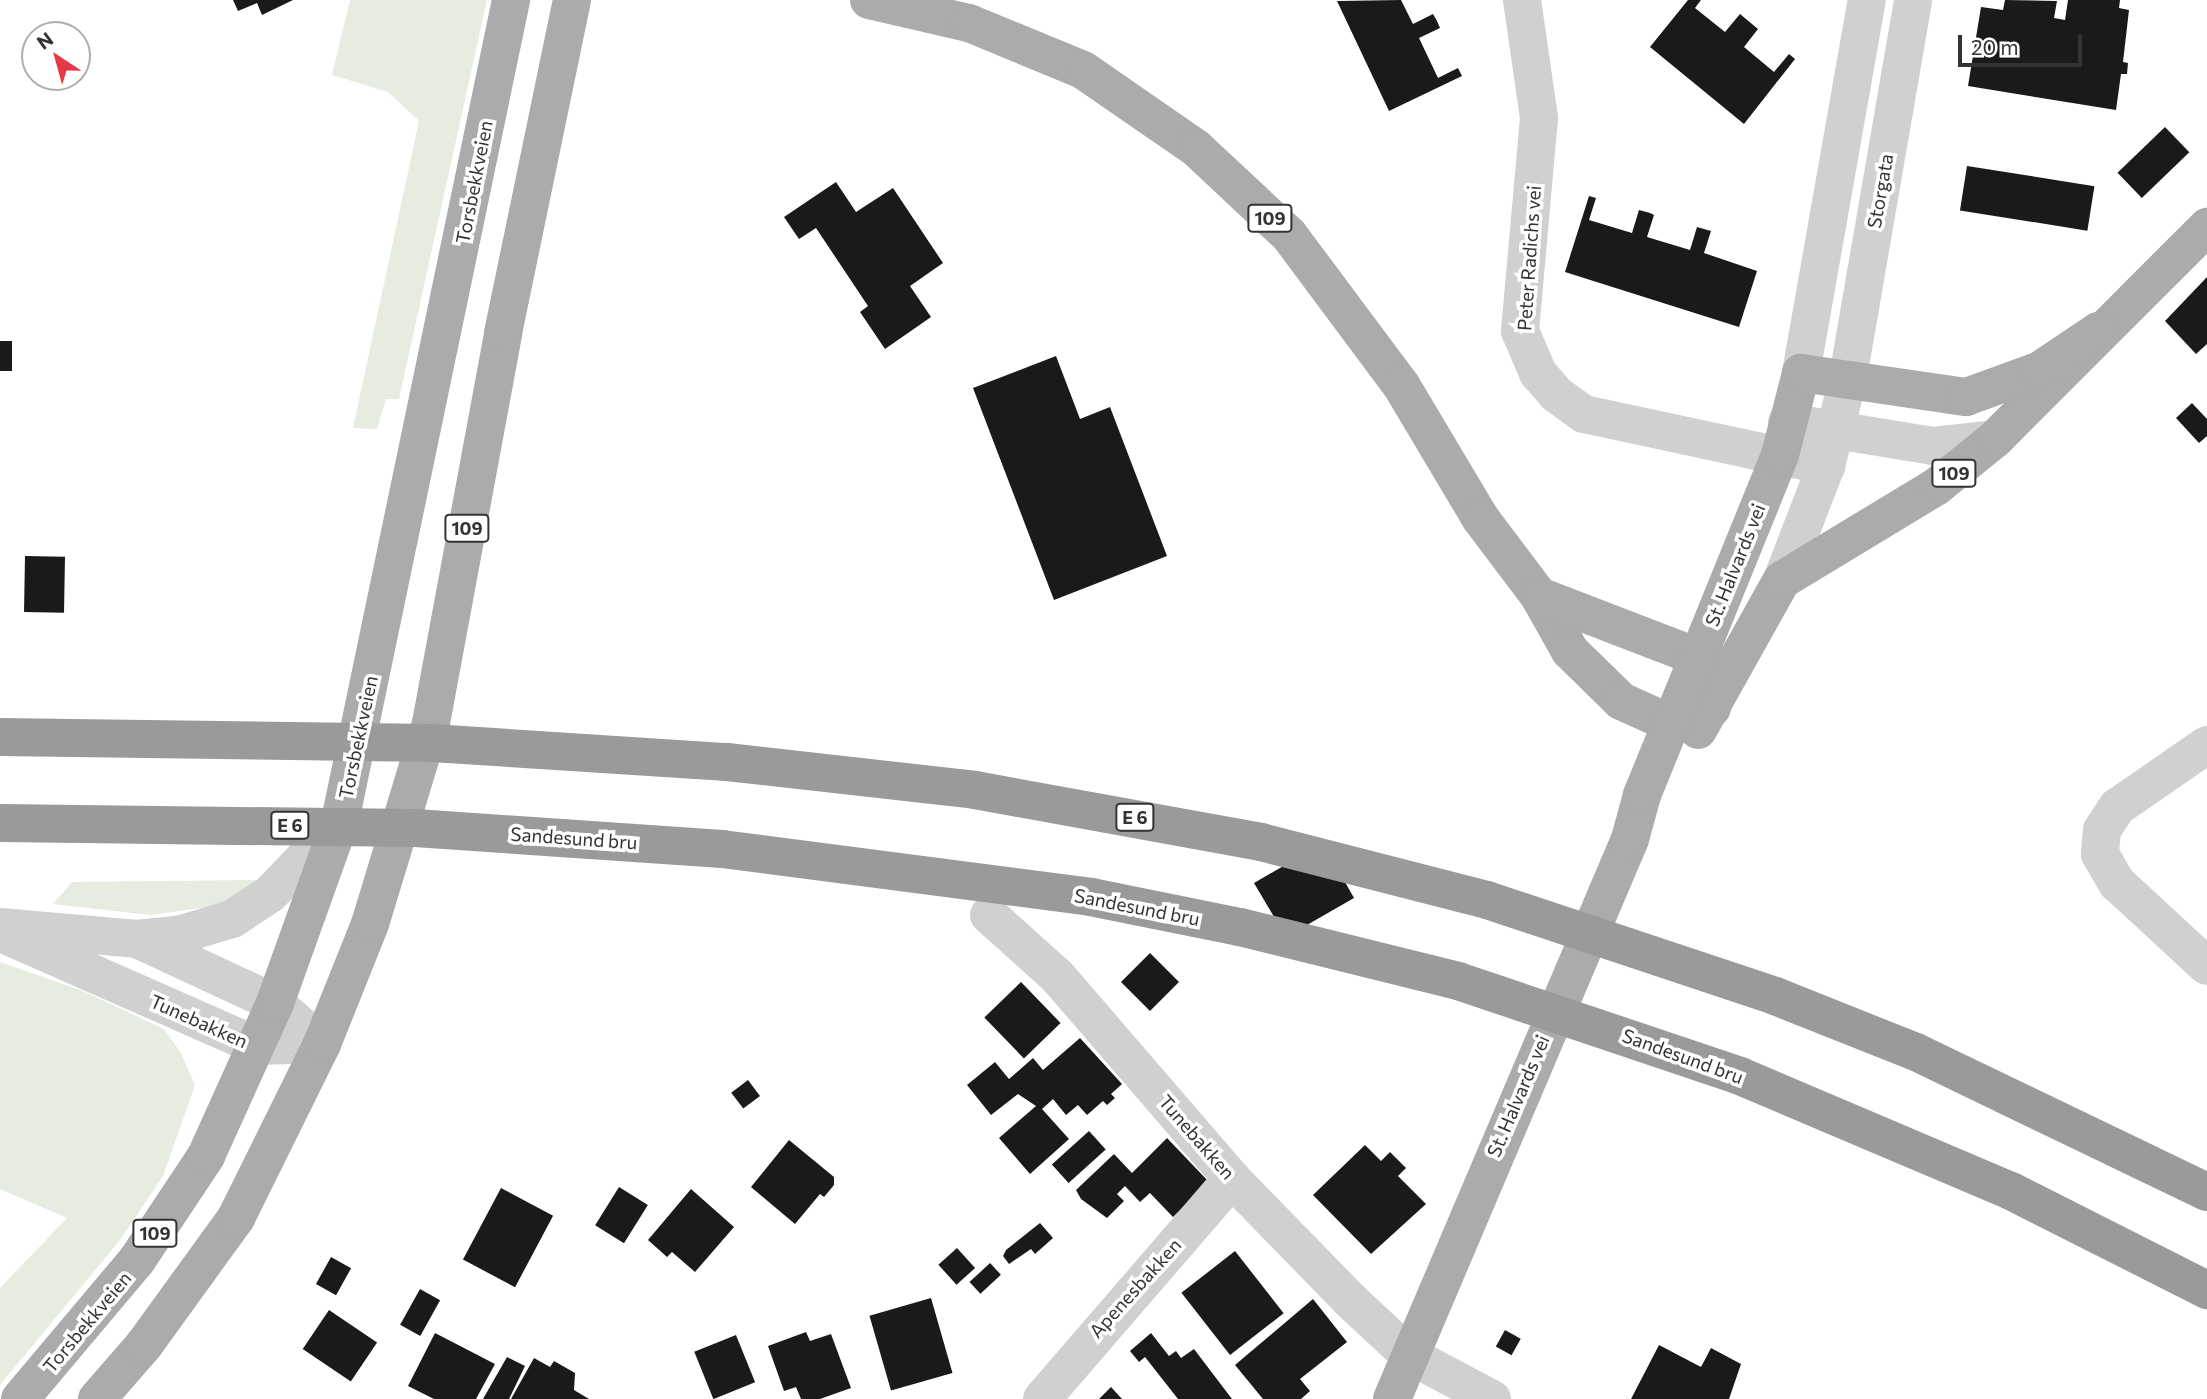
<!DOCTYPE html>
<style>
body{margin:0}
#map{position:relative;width:2207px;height:1399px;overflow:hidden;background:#fff;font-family:Commissioner,sans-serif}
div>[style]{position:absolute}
.green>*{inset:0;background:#e6ecdf}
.building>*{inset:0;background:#1a1a1a;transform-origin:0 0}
.minor>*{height:38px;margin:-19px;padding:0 19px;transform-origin:19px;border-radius:19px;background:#d0d0d0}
.major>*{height:38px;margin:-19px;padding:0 19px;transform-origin:19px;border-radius:19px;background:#ababab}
.highway-bridge>*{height:38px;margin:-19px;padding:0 19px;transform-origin:19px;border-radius:19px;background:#9a9a9a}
span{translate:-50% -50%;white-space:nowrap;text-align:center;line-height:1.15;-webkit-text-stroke:7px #fff;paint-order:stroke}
.shield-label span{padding:2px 5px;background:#fff;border:2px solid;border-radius:5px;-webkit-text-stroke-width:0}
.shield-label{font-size:18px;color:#333;font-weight:700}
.street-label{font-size:19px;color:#333}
.north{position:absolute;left:21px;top:21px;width:70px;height:70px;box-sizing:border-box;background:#fff;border:2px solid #adadad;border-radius:50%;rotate:324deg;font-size:19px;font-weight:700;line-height:28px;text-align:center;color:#333}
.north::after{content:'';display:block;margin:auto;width:24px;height:32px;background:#e63946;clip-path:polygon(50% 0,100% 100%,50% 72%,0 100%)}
.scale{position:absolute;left:1958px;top:35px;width:124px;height:32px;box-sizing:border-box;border:4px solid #333;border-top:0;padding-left:9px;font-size:21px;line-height:24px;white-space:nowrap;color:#333;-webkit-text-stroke:5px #fff;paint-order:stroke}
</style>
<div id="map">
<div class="green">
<i style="clip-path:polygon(350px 0,487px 0,399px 399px,386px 399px,377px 429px,353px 428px,419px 121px,388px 92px,332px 75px)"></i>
<i style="clip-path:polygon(264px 880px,215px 906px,151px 915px,53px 904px,72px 882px)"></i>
<i style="clip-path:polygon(0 962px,83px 991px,164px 1029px,181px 1053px,195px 1085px,163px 1176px,120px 1240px,0 1385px,0 1288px,67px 1218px,0 1189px)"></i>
</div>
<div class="building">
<i style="clip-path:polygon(233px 0,293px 0,262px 15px,257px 3px,238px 11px)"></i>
<i style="clip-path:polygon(1401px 0,1413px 24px,1433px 14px,1437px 21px,1440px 28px,1419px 38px,1438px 78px,1458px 68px,1462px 76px,1389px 111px,1337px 1px)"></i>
<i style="clip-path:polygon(1688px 0,1701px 0,1695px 8px,1725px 32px,1740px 14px,1758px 29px,1744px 47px,1774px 72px,1789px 54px,1795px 59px,1744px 124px,1650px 47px)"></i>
<i style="clip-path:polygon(2005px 0,2057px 1px,2054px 18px,2065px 20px,2068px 0,2120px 0,2119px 8px,2129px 10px,2123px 62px,2128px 63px,2127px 74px,2121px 74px,2116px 110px,1968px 86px,1981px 7px,2003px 10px)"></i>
<i style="left:2165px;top:127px;width:35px;height:66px;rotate:46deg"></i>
<i style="left:1967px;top:166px;width:129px;height:45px;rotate:9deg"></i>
<i style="clip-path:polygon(836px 182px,856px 212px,893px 188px,943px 263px,910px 286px,931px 317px,885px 349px,860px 312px,868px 306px,816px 228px,799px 239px,784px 217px)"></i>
<i style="clip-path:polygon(1589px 196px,1596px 198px,1589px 220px,1632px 233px,1639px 210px,1650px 213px,1654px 215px,1647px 237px,1690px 250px,1697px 227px,1711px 231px,1704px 253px,1757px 271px,1739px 327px,1565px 272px)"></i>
<i style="clip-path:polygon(2207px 277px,2207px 344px,2196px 354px,2165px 321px)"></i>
<i style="left:0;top:341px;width:12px;height:30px"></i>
<i style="clip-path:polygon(1056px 356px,1080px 419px,1110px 407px,1167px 556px,1054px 600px,973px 388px)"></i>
<i style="clip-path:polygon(2192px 403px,2207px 419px,2207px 436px,2199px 443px,2176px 418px)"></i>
<i style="left:25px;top:556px;width:40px;height:56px;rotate:1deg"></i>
<i style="clip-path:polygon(1306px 853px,1336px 866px,1354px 898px,1286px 937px,1254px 883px)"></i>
<i style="left:1150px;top:953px;width:41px;height:41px;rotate:45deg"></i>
<i style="left:1021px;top:982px;width:57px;height:51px;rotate:46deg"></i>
<i style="clip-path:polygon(1080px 1038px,1122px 1084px,1111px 1094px,1115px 1098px,1107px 1105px,1103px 1101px,1087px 1115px,1078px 1105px,1066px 1115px,1053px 1099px,1042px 1109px,1069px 1139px,1030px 1174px,999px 1138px,1036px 1106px,1018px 1094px,991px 1115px,967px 1085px,995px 1062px,1009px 1079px,1033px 1058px,1043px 1070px)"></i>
<i style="left:748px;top:1080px;width:20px;height:21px;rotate:53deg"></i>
<i style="left:1089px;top:1131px;width:25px;height:50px;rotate:48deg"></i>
<i style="clip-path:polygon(1167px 1138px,1209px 1182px,1173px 1217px,1150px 1193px,1140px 1202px,1125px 1186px,1117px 1194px,1124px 1201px,1107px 1218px,1081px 1199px,1076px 1190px,1114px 1154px,1132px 1173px)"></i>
<i style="clip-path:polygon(789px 1140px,834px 1177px,834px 1185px,824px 1197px,820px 1194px,795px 1224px,751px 1187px)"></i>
<i style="clip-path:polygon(1365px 1145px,1381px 1161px,1390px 1152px,1406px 1168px,1398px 1176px,1426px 1204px,1371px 1254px,1313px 1195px)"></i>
<i style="left:619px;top:1187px;width:34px;height:45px;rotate:32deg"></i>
<i style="left:501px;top:1188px;width:59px;height:81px;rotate:28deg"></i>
<i style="clip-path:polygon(691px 1189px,734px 1227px,695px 1272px,672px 1252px,667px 1257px,648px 1240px)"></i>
<i style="clip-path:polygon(1040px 1223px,1053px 1238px,1035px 1254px,1031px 1249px,1009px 1264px,1003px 1256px,1006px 1250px)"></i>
<i style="left:957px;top:1248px;width:27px;height:25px;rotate:48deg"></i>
<i style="left:1235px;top:1251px;width:79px;height:68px;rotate:52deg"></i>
<i style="left:331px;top:1257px;width:23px;height:31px;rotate:29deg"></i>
<i style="left:990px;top:1263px;width:16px;height:28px;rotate:47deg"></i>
<i style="left:420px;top:1289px;width:23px;height:41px;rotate:29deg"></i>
<i style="left:931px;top:1298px;width:78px;height:64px;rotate:74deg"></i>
<i style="clip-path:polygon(1313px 1299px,1347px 1342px,1300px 1379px,1310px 1391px,1301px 1399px,1263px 1399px,1235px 1365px)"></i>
<i style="left:329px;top:1310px;width:58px;height:47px;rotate:34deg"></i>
<i style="left:1505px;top:1330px;width:18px;height:19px;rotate:29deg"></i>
<i style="clip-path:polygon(806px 1332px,810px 1341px,831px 1334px,851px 1388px,820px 1399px,801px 1399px,796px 1387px,784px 1391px,768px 1346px)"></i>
<i style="clip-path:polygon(435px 1333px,495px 1364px,476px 1399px,434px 1399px,408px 1386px)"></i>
<i style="clip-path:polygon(1151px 1333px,1169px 1356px,1176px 1351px,1181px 1358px,1194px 1349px,1232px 1399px,1178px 1399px,1145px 1357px,1139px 1362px,1130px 1351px)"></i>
<i style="left:736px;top:1335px;width:51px;height:45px;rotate:68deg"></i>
<i style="clip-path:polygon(1659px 1345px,1701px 1367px,1711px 1348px,1741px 1364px,1729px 1399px,1631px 1399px)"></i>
<i style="clip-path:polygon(507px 1357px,525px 1366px,509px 1399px,483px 1399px)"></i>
<i style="clip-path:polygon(534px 1358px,550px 1367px,554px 1361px,575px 1373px,574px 1390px,589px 1399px,511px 1399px)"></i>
<i style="clip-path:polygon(1111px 1387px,1122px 1399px,1099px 1399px)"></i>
</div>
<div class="minor">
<i style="left:1522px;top:0;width:119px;rotate:81.8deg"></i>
<i style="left:1539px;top:118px;width:214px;rotate:95.1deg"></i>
<i style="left:1520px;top:331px;width:46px;rotate:66.8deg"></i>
<i style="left:1538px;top:373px;width:28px;rotate:49deg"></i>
<i style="left:1556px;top:394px;width:34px;rotate:36deg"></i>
<i style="left:1584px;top:414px;width:248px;rotate:12.1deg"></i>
<i style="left:1801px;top:373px;width:379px;rotate:-80deg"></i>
<i style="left:1787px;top:422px;width:148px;rotate:9.3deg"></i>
<i style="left:1933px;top:446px;width:62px;rotate:-6.4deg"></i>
<i style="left:1782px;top:580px;width:122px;rotate:-68.9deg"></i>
<i style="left:1826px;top:466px;width:86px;rotate:-75.8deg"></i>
<i style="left:1847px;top:383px;width:389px;rotate:-80.2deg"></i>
<i style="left:2207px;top:745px;width:109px;rotate:145.4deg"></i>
<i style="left:2117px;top:807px;width:27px;rotate:123deg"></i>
<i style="left:2102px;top:830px;width:24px;rotate:95deg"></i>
<i style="left:2100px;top:854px;width:34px;rotate:60deg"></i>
<i style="left:2117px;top:883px;width:122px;rotate:42.7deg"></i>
<i style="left:989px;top:915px;width:91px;rotate:41.9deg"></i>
<i style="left:1057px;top:976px;width:268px;rotate:49.2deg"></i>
<i style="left:1232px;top:1179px;width:169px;rotate:45.7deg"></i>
<i style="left:1350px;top:1300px;width:81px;rotate:43deg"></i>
<i style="left:1409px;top:1355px;width:94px;rotate:27.9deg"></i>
<i style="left:0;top:927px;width:138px;rotate:5deg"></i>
<i style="left:137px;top:939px;width:152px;rotate:24.9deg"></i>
<i style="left:275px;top:1003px;width:62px;rotate:41.1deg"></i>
<i style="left:8px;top:936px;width:272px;rotate:23.8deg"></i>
<i style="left:257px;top:1046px;width:65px;rotate:-1.8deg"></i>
<i style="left:137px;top:939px;width:45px;rotate:-6.3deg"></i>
<i style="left:182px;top:934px;width:52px;rotate:-16.7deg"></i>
<i style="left:232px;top:919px;width:45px;rotate:-33.3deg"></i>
<i style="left:270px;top:894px;width:101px;rotate:-46.2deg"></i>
<i style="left:1042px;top:1399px;width:291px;rotate:-49.2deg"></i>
</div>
<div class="major">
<i style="left:869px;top:0;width:103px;rotate:13deg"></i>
<i style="left:969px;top:23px;width:123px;rotate:22.4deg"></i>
<i style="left:1083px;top:70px;width:137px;rotate:34.6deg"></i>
<i style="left:1196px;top:148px;width:127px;rotate:43.1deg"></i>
<i style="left:1289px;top:235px;width:187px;rotate:53.3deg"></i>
<i style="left:1401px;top:385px;width:156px;rotate:59.2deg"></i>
<i style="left:1481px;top:519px;width:96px;rotate:53deg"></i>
<i style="left:1539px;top:596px;width:63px;rotate:60.6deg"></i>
<i style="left:1570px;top:651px;width:71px;rotate:44.4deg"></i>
<i style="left:1621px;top:701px;width:56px;rotate:24.3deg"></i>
<i style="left:1672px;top:724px;width:43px;rotate:-21.8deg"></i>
<i style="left:1539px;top:596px;width:170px;rotate:21deg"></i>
<i style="left:1698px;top:730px;width:172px;rotate:-60.8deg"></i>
<i style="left:1782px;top:580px;width:181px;rotate:-31.2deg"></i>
<i style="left:1937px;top:486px;width:75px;rotate:-39deg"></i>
<i style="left:1995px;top:439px;width:300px;rotate:-45deg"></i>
<i style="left:20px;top:1399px;width:182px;rotate:-49.9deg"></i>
<i style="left:137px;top:1260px;width:125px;rotate:-56.4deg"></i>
<i style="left:206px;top:1156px;width:168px;rotate:-65.7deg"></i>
<i style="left:275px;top:1003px;width:193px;rotate:-70.3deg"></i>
<i style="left:340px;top:821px;width:839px;rotate:-78.23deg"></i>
<i style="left:97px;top:1399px;width:72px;rotate:-49deg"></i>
<i style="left:144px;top:1345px;width:157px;rotate:-54.1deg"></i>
<i style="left:236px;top:1218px;width:194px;rotate:-63.7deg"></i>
<i style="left:322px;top:1044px;width:129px;rotate:-68.2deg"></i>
<i style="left:370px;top:924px;width:210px;rotate:-73.1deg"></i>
<i style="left:431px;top:723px;width:397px;rotate:-79.5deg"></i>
<i style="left:503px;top:333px;width:340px;rotate:-78.3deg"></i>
<i style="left:1392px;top:1399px;width:608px;rotate:-66.97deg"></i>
<i style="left:1630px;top:839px;width:46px;rotate:-74.7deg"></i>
<i style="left:1642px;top:795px;width:367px;rotate:-67.9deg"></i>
<i style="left:1780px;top:455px;width:85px;rotate:-75.6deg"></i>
<i style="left:1801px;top:373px;width:167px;rotate:8.3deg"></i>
<i style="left:1966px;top:397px;width:79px;rotate:-20deg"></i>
<i style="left:2040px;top:370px;width:70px;rotate:-33.9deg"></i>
</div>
<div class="highway-bridge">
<i style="left:0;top:737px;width:432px;rotate:0.8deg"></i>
<i style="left:432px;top:743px;width:296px;rotate:3.7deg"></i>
<i style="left:727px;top:762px;width:250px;rotate:6.4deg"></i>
<i style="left:975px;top:790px;width:291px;rotate:10.3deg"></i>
<i style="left:1261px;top:842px;width:233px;rotate:14.4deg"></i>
<i style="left:1487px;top:900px;width:304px;rotate:18.4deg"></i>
<i style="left:1775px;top:996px;width:152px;rotate:21.7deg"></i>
<i style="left:1916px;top:1052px;width:323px;rotate:25.7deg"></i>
<i style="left:0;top:823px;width:415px;rotate:0.7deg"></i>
<i style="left:415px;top:828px;width:308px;rotate:3.9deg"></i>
<i style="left:722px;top:849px;width:372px;rotate:7.4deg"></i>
<i style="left:1091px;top:897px;width:152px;rotate:11.4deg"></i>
<i style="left:1240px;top:927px;width:225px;rotate:13.9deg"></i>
<i style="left:1458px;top:981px;width:298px;rotate:18.6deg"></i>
<i style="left:1740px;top:1076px;width:294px;rotate:23deg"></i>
<i style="left:2011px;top:1191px;width:220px;rotate:26.8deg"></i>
</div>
<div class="shield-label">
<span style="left:1270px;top:218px">109</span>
<span style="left:1954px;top:473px">109</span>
<span style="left:467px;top:528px">109</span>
<span style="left:1135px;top:817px">E 6</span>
<span style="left:290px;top:825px">E 6</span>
<span style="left:155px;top:1233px">109</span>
</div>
<div class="street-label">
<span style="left:474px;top:182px;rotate:-79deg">Torsbekkveien</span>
<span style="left:1880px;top:191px;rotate:-80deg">Storgata</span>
<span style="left:1529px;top:258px;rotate:-86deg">Peter Radichs vei</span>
<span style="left:1735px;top:565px;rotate:-68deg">St. Halvards vei</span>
<span style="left:358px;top:737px;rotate:-78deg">Torsbekkveien</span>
<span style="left:574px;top:838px;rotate:4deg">Sandesund bru</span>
<span style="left:1137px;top:907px;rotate:11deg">Sandesund bru</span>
<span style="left:199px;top:1021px;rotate:24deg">Tunebakken</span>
<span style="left:1683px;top:1056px;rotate:20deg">Sandesund bru</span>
<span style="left:1518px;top:1096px;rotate:-67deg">St. Halvards vei</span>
<span style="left:1197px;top:1137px;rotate:49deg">Tunebakken</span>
<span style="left:1135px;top:1288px;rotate:-48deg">Apenesbakken</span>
<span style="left:87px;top:1322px;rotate:-50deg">Torsbekkveien</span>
</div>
<div class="north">N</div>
<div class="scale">20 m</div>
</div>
